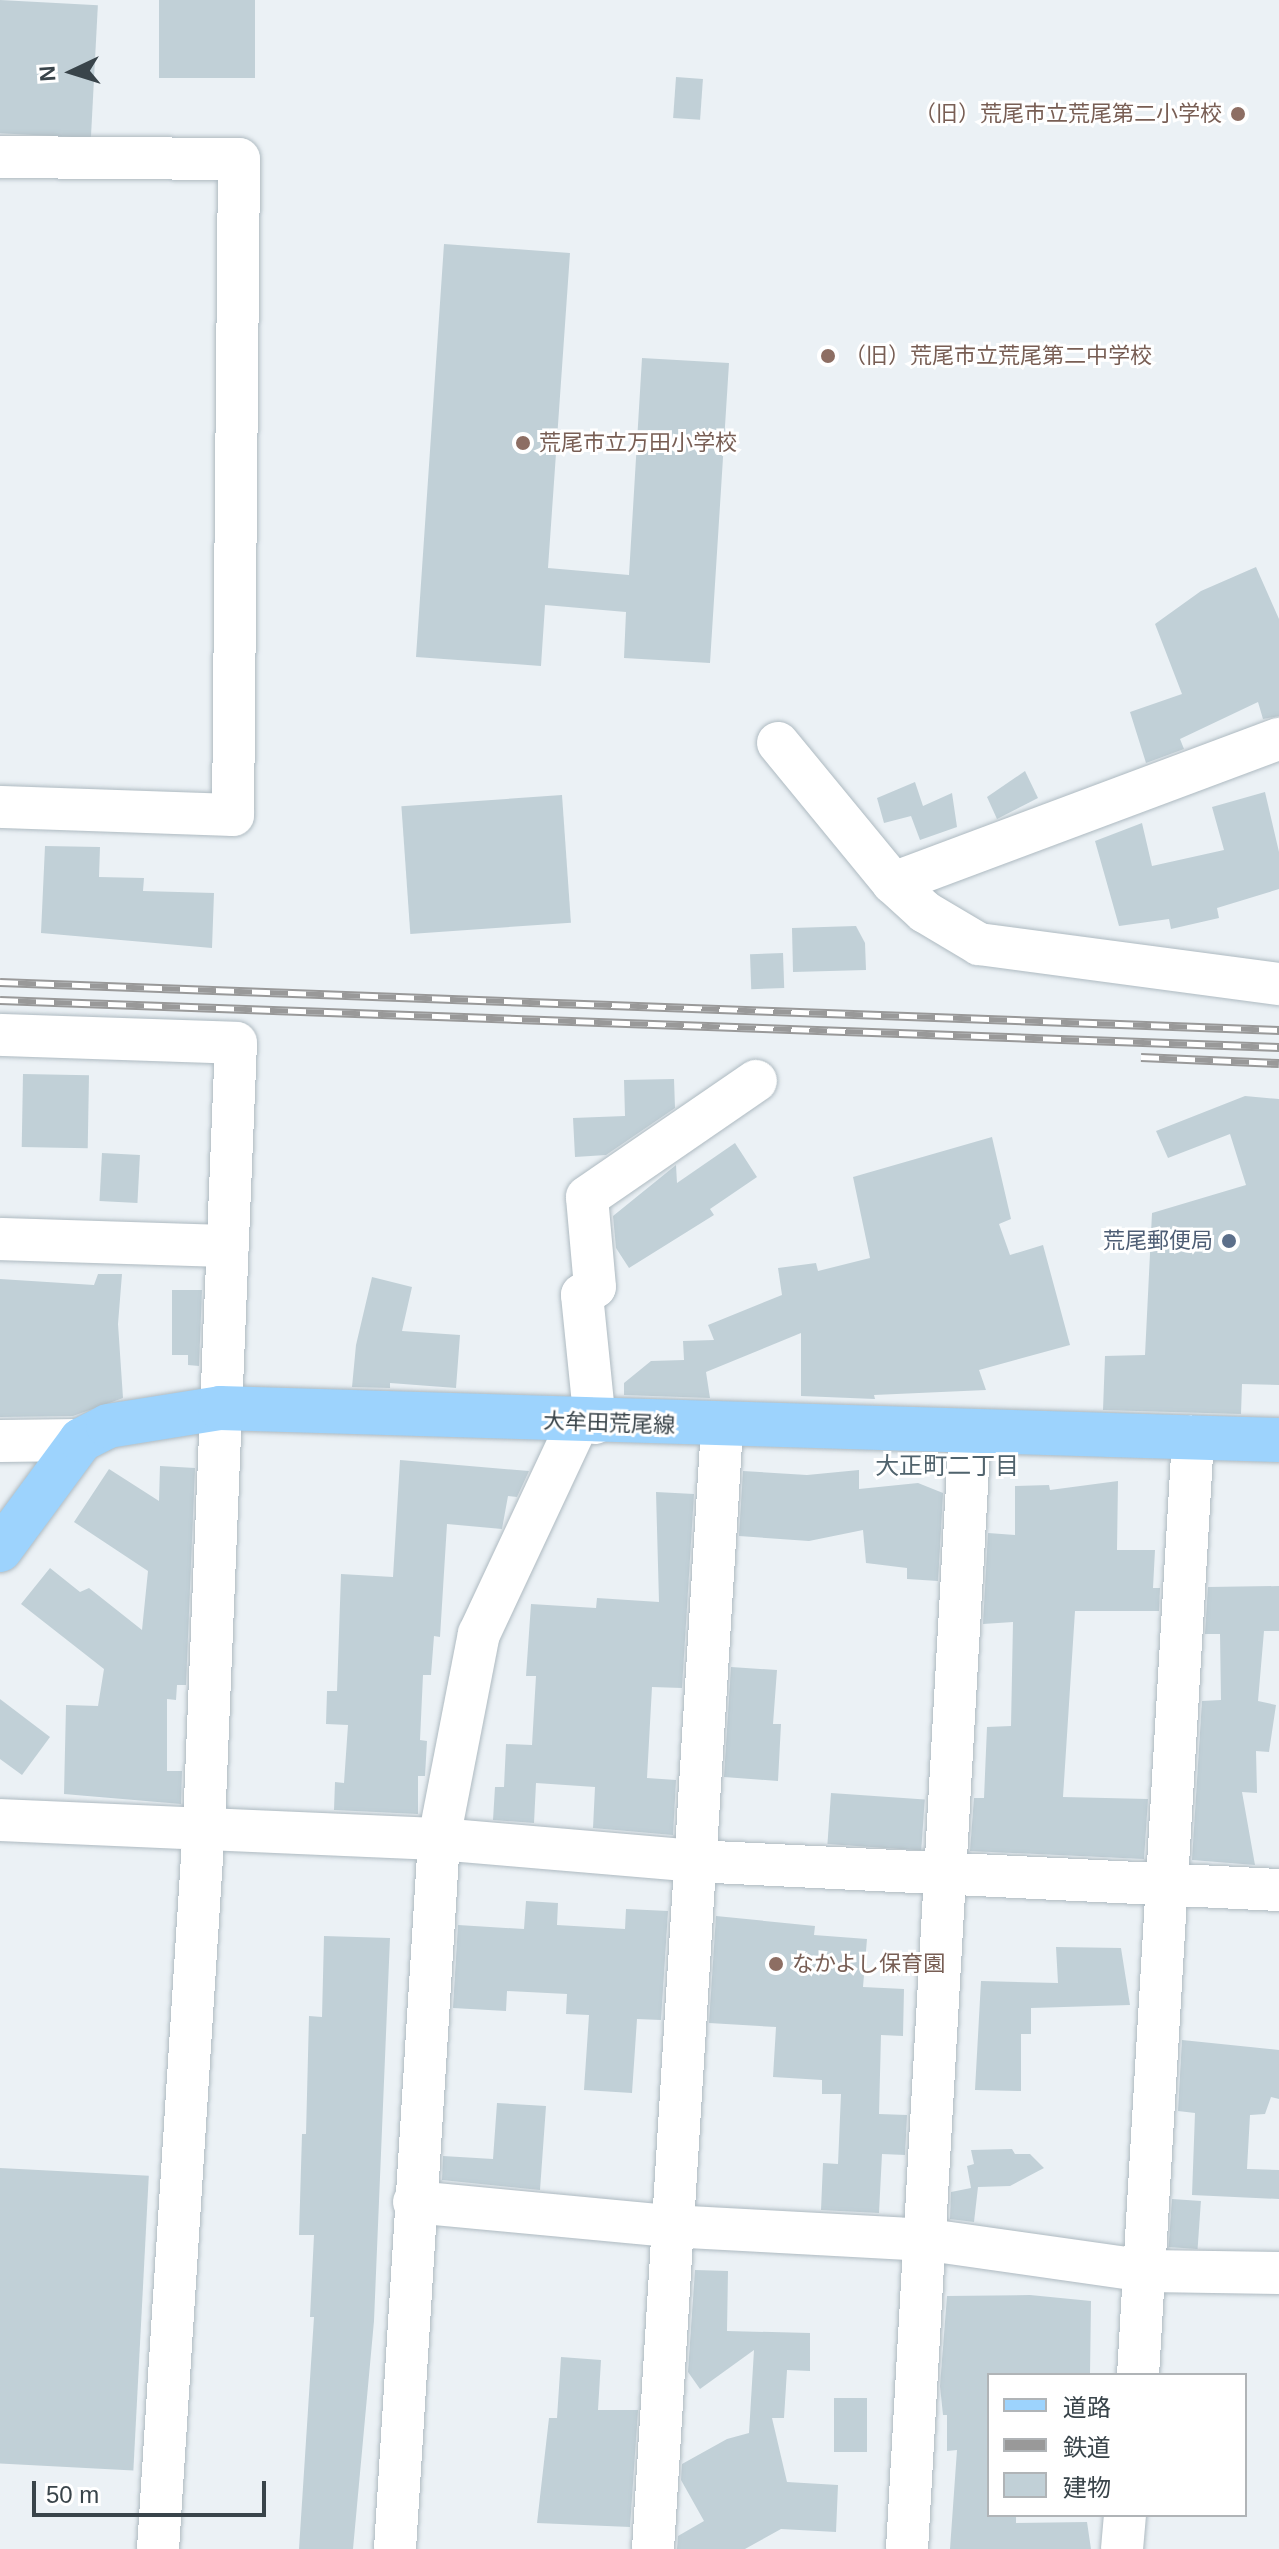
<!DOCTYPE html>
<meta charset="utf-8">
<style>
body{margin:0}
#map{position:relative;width:1279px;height:2549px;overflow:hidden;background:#ebf1f5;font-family:Arial,"Noto Sans JP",sans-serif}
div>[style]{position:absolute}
.building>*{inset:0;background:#c1d0d7;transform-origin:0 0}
.roads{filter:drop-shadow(0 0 2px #aebac1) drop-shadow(0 0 2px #aebac1)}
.minor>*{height:42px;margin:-21px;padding:0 21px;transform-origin:21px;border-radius:21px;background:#fff}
.major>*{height:44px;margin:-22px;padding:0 22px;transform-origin:22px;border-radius:22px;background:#9dd3fd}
.rail>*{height:9px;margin-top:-4.5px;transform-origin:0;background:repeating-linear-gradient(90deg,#fff 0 18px,#999 0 36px);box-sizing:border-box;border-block:2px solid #999}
.dots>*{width:22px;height:22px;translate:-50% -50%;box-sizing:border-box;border:4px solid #fff;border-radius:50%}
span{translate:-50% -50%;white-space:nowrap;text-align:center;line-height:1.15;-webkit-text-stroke:6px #fff;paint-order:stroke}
.education-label{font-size:22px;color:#785e54}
.right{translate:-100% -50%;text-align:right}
.left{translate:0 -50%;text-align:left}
.service-label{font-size:22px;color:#4e5e75}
.street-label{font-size:22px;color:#39444a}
.neighbourhood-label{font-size:24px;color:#50636d}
.legend{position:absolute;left:987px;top:2373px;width:260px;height:144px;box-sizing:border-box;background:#fff;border:2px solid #b0b4b7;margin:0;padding:10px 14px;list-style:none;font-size:24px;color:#39444a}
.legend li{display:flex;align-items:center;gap:16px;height:40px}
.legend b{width:40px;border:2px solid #b0b4b7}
.north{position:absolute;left:32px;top:32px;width:80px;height:80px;-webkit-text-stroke:6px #fff;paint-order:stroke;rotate:266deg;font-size:22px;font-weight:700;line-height:32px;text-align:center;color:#39444a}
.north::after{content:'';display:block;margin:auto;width:28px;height:36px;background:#39444a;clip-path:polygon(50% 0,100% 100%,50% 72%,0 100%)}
.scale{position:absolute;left:32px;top:2481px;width:234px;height:36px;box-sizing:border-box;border:4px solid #39444a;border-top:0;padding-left:10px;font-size:24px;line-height:28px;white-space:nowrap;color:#39444a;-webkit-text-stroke:6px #fff;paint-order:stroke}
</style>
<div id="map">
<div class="building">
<i style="left:0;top:0;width:98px;height:133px;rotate:3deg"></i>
<i style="left:159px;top:0;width:96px;height:78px"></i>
<i style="left:676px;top:77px;width:27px;height:41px;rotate:4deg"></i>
<i style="clip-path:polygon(444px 244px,570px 253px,548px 568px,629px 575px,642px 358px,729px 363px,710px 663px,624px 658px,626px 612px,545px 605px,541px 666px,416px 657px)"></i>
<i style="clip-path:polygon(1256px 567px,1279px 619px,1279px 716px,1263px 719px,1258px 702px,1180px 739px,1184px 749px,1146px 763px,1130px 712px,1182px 694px,1155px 624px,1201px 591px)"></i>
<i style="clip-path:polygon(1025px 771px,1038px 798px,997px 819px,987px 797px)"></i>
<i style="clip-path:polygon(915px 782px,923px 806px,952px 793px,957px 827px,920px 840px,911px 816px,884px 823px,877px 798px)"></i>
<i style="clip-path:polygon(1265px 792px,1279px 852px,1279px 889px,1217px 908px,1219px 918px,1171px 929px,1169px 919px,1119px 926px,1095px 841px,1142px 823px,1152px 866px,1224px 850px,1212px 807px)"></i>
<i style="left:562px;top:795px;width:128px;height:161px;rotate:86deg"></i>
<i style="clip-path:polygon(45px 846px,100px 847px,99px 877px,144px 878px,143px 891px,214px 893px,212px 948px,41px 933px)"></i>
<i style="clip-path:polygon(856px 926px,865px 943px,866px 970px,793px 972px,792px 928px)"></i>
<i style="left:783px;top:953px;width:35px;height:33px;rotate:88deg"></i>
<i style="left:23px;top:1074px;width:66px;height:73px;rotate:1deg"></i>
<i style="clip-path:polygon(674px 1079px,675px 1108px,606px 1155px,575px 1157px,573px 1118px,625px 1116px,624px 1080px)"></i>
<i style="clip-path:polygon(1245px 1096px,1279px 1099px,1279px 1385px,1242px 1384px,1241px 1414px,1103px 1410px,1105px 1356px,1145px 1355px,1152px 1213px,1246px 1185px,1230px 1134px,1168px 1158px,1156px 1131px)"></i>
<i style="clip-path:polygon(992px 1137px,1011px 1219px,999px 1224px,1010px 1255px,1043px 1245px,1070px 1345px,979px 1370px,986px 1390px,874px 1395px,875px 1399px,801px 1396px,801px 1333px,706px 1372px,710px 1398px,624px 1395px,624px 1383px,651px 1361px,684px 1360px,683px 1341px,714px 1340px,708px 1325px,782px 1295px,778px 1268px,816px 1263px,818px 1271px,870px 1258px,853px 1177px)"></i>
<i style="clip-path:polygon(735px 1143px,757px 1177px,710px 1209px,714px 1215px,629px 1268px,616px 1248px,613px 1216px,676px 1165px,677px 1183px)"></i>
<i style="left:102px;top:1153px;width:38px;height:48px;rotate:3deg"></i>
<i style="clip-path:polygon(98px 1274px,122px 1274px,118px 1324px,123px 1398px,73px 1416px,0 1417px,0 1279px,94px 1285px)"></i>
<i style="clip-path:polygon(372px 1277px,412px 1287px,402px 1331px,460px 1335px,456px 1388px,390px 1383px,390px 1388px,352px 1387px,356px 1345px)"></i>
<i style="clip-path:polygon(172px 1290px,202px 1290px,199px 1366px,188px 1365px,188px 1355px,172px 1355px)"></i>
<i style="clip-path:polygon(400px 1460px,529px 1471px,517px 1497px,508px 1496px,502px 1529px,447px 1524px,440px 1637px,434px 1636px,431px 1675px,423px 1675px,420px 1740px,427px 1741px,425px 1776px,418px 1776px,418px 1814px,334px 1810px,335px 1782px,344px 1783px,348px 1725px,326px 1724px,327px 1691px,337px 1691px,341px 1574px,393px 1577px)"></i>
<i style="clip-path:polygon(160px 1466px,195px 1468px,186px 1685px,177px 1685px,176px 1700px,167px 1699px,167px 1771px,182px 1771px,181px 1804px,64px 1794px,66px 1705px,98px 1706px,104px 1669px,21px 1604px,50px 1568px,80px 1592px,89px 1588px,142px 1630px,148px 1571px,74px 1522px,109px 1469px,159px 1501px)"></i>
<i style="clip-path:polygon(859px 1470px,859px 1489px,918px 1483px,943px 1493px,938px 1581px,907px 1579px,907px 1568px,866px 1563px,863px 1530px,809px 1541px,739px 1536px,743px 1471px,807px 1475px)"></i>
<i style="clip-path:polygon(1118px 1481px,1117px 1550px,1155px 1550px,1153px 1588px,1160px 1588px,1159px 1611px,1075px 1611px,1063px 1797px,1148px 1799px,1144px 1859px,970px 1851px,974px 1798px,984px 1798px,987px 1727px,1011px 1726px,1013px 1622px,983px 1624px,988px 1533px,1015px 1535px,1015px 1486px,1049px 1485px,1050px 1490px)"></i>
<i style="clip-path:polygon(656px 1492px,694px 1494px,682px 1688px,652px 1687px,647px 1778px,676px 1780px,673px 1835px,593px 1828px,595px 1787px,536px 1783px,534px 1823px,493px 1820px,495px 1787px,504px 1787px,506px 1744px,532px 1745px,536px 1676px,526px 1676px,531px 1604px,596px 1608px,597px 1598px,659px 1602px)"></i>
<i style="clip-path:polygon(1279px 1586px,1279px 1631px,1264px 1631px,1258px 1701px,1276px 1705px,1269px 1752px,1256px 1751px,1257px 1793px,1242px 1792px,1255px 1865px,1192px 1860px,1202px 1701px,1221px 1700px,1220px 1634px,1205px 1634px,1208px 1587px)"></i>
<i style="clip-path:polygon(731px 1667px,777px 1670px,773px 1724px,781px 1724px,778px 1781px,724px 1777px)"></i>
<i style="clip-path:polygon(0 1699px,50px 1737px,22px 1775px,0 1759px)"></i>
<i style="left:831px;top:1793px;width:94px;height:51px;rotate:4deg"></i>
<i style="clip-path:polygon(526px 1901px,558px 1903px,557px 1925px,625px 1929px,626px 1909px,668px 1911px,661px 2020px,637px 2019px,632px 2093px,584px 2090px,589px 2015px,566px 2014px,567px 1994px,507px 1991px,506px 2011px,453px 2008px,458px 1925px,524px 1929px)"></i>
<i style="clip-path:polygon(716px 1916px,815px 1926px,814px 1935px,867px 1939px,863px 1987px,904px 1989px,903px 2036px,881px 2035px,879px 2114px,907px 2115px,905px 2155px,882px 2154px,879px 2213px,821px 2210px,823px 2163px,838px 2164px,841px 2094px,822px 2094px,822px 2080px,773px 2077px,776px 2027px,709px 2023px)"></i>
<i style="clip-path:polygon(324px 1936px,390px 1938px,374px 2321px,353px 2549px,299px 2549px,314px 2317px,310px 2317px,314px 2235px,299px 2235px,302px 2134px,306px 2134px,309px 2016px,322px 2017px)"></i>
<i style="clip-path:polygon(1056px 1947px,1121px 1948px,1130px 2005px,1031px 2008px,1031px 2034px,1021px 2034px,1021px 2091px,975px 2090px,981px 1981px,1058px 1983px)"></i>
<i style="clip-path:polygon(1182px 2040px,1279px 2050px,1279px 2099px,1271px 2097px,1265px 2114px,1250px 2115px,1247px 2169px,1279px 2170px,1279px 2199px,1192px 2195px,1195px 2113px,1178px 2111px)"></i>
<i style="clip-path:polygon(497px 2103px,546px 2106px,540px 2190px,442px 2180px,443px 2156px,493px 2159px)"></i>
<i style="clip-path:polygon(1012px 2149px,1015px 2154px,1030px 2154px,1044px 2168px,1010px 2186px,978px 2187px,974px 2222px,950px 2219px,951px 2192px,971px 2188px,967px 2166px,974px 2164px,971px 2150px)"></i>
<i style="left:0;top:2168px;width:149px;height:295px;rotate:3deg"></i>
<i style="left:1172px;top:2199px;width:29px;height:48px;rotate:4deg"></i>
<i style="clip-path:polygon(695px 2270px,728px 2271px,727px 2331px,810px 2333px,810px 2371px,787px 2370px,784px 2418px,772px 2418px,787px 2482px,838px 2485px,836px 2532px,781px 2529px,745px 2549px,677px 2549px,678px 2536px,704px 2521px,681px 2480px,682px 2464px,727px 2439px,749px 2433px,754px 2350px,700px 2389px,688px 2372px)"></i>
<i style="clip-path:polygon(1030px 2295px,1091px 2301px,1090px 2375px,989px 2375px,989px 2515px,1016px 2515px,1016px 2523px,1087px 2522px,1091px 2549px,950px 2549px,957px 2450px,947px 2451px,947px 2415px,943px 2415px,940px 2386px,947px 2296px)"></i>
<i style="clip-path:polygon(561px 2357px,601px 2360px,598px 2410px,638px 2410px,630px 2527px,537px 2523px,549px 2418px,557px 2418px)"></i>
<i style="left:867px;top:2398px;width:54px;height:33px;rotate:90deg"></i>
</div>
<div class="roads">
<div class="minor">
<i style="left:0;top:157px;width:239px;rotate:0.5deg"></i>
<i style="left:239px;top:159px;width:656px;rotate:90.52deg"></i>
<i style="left:233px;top:815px;width:233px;rotate:-178deg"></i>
<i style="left:778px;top:743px;width:181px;rotate:50.6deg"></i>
<i style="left:893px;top:883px;width:43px;rotate:42.2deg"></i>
<i style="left:925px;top:912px;width:63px;rotate:30.7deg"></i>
<i style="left:979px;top:944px;width:303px;rotate:7.6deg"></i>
<i style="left:893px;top:883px;width:412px;rotate:-20.5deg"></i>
<i style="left:0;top:1035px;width:236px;rotate:1.9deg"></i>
<i style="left:236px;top:1043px;width:784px;rotate:92.34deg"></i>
<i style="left:204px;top:1826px;width:724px;rotate:93.64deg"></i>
<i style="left:0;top:1239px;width:228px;rotate:1.8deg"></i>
<i style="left:595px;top:1423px;width:129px;rotate:-95.8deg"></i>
<i style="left:582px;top:1295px;width:15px;rotate:-32deg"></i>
<i style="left:595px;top:1287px;width:90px;rotate:-95.1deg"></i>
<i style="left:587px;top:1197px;width:205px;rotate:-34.5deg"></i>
<i style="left:0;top:1441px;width:81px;rotate:-0.7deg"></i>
<i style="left:0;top:1820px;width:439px;rotate:2.5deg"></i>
<i style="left:439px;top:1839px;width:256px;rotate:4.9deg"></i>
<i style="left:694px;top:1861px;width:586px;rotate:2.84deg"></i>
<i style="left:414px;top:2202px;width:257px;rotate:5.4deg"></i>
<i style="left:670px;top:2226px;width:259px;rotate:3.1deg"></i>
<i style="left:929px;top:2240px;width:221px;rotate:8.1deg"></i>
<i style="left:1148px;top:2271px;width:131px;rotate:0.9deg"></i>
<i style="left:1138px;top:2375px;width:940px;rotate:-86.64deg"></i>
<i style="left:395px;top:2549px;width:711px;rotate:-86.45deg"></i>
<i style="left:439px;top:1839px;width:209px;rotate:-79deg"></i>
<i style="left:479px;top:1634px;width:233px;rotate:-64.9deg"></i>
<i style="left:653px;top:2549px;width:1125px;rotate:-86.48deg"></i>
<i style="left:907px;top:2549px;width:1117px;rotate:-86.77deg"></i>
<i style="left:1122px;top:2549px;width:34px;rotate:-85deg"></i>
</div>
<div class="major">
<i style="left:0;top:1550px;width:137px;rotate:-53.6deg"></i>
<i style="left:81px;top:1440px;width:30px;rotate:-27deg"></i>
<i style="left:108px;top:1426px;width:113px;rotate:-9.1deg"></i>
<i style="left:220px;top:1408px;width:1059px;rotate:1.73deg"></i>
</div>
</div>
<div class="rail">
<i style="left:0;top:982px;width:1280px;rotate:2.15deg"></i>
<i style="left:0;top:1000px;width:1280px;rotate:2.1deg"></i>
<i style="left:1141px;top:1057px;width:138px;rotate:2.5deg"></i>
</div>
<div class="dots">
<i style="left:1238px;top:114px;background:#8d6e63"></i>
<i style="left:828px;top:356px;background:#8d6e63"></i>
<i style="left:523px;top:443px;background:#8d6e63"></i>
<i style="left:1229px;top:1241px;background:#5c6f8a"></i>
<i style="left:776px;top:1964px;background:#8d6e63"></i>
</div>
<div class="education-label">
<span class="right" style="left:1222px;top:114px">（旧）荒尾市立荒尾第二小学校</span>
<span class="left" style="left:844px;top:356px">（旧）荒尾市立荒尾第二中学校</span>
<span class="left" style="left:539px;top:443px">荒尾市立万田小学校</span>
<span class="left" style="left:792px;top:1964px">なかよし保育園</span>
</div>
<div class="service-label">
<span class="right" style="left:1213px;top:1241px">荒尾郵便局</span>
</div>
<div class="street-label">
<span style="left:609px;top:1423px;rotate:2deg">大牟田荒尾線</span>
</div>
<div class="neighbourhood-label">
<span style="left:947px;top:1466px">大正町二丁目</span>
</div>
<ul class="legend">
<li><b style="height:10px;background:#9dd3fd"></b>道路</li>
<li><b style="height:10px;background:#999"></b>鉄道</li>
<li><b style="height:22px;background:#c1d0d7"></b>建物</li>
</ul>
<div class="north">N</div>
<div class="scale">50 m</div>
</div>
